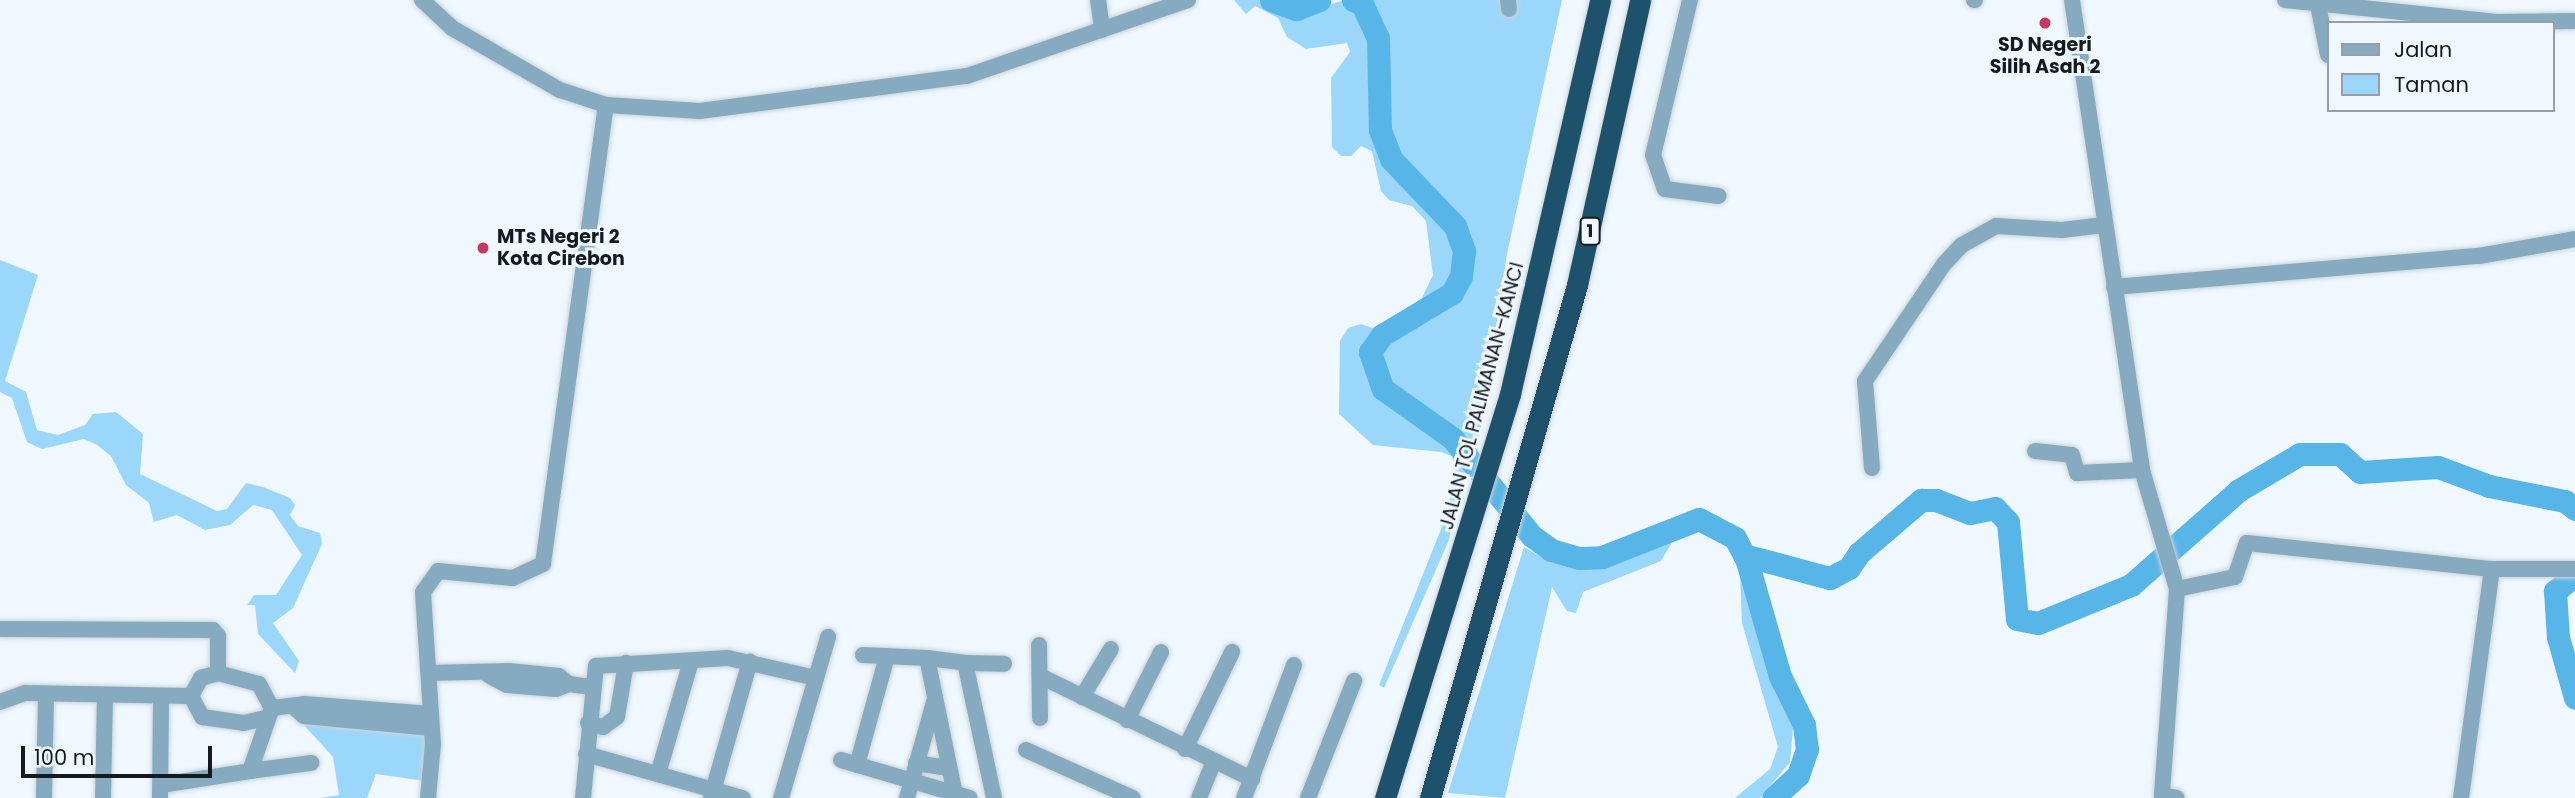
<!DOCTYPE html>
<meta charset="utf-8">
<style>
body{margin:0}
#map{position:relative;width:2575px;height:798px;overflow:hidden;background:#eff8fe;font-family:Poppins,sans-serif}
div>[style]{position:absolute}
.green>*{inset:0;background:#9bd7fa}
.river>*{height:23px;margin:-11.5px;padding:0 11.5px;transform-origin:11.5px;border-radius:11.5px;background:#57b5e8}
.roads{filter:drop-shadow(0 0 2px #ccd4da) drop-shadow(0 0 2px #ccd4da)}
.minor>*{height:16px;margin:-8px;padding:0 8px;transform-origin:8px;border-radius:8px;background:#86abc1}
.highway>*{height:21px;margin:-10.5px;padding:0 10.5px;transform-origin:10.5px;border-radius:10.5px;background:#1e516b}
.dots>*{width:19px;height:19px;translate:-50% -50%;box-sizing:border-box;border:4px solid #eff8fe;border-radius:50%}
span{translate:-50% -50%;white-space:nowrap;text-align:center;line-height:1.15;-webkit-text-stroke:6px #eff8fe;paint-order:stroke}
.shield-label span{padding:2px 5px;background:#eff8fe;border:2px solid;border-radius:5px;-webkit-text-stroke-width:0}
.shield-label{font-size:18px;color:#151a1e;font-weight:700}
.poi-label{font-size:19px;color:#151a1e;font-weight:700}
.left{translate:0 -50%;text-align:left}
.street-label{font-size:19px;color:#151a1e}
.legend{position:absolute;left:2327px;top:21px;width:228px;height:91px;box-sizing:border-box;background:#eff8fe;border:2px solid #989fa4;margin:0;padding:9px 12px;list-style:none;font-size:21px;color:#151a1e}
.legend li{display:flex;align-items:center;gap:14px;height:35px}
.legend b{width:35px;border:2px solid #989fa4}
.scale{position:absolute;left:21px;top:746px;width:191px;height:32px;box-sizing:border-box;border:4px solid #151a1e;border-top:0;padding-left:9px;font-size:21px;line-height:24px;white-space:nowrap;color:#151a1e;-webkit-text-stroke:5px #eff8fe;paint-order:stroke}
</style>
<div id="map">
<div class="green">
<i style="clip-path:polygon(1234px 0,1264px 0,1270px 10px,1296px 14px,1342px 1px,1358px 8px,1372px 39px,1375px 131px,1386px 162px,1450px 230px,1458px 252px,1456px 275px,1438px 296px,1419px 304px,1433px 275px,1426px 221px,1412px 206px,1389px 200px,1381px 191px,1372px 151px,1361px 146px,1351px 156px,1341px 156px,1332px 147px,1331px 78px,1350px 52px,1347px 43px,1306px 49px,1287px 37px,1278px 18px,1255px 6px,1246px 14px)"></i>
<i style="clip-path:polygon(1367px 0,1562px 0,1507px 254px,1477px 453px,1387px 385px,1378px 368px,1376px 354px,1386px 339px,1456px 296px,1467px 278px,1470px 250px,1460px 223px,1396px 156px,1386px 129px,1383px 36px)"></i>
<i style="clip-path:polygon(0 260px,38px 275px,5px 381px,26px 392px,37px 430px,58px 435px,85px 425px,93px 414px,116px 412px,143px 434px,140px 474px,217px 511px,227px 509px,246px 483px,263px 487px,290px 498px,295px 505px,290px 515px,298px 526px,320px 533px,322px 544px,293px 608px,273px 623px,299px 661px,295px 673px,258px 634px,255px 605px,247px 605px,254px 595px,276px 595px,302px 555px,272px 510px,253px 505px,230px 525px,205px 530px,177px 515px,154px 522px,149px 503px,126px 485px,111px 456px,97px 445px,84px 439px,42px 449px,27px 442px,12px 398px,0 392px)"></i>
<i style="clip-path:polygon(1361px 324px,1378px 330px,1365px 351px,1378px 393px,1449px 442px,1466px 467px,1449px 540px,1384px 688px,1379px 685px,1447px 514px,1455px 471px,1452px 456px,1441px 452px,1373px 445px,1339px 414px,1340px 341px,1348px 328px)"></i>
<i style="clip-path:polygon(1677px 534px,1661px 561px,1583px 592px,1576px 613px,1567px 611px,1552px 587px,1505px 798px,1448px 793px,1524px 547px,1550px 562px,1585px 567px,1620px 560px)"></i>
<i style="clip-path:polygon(1740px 574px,1793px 728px,1790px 762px,1760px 798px,1735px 798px,1770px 769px,1778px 747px,1742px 623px)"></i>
<i style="clip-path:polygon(303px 724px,427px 731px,425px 781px,376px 774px,367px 798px,321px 798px,339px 795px,333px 757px)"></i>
</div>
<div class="river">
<i style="left:1271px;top:0;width:27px;rotate:20deg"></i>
<i style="left:1296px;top:9px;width:25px;rotate:-21deg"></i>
<i style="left:1353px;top:0;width:10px;rotate:24deg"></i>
<i style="left:1362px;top:4px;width:38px;rotate:65deg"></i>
<i style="left:1378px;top:38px;width:92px;rotate:88.8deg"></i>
<i style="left:1380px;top:130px;width:31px;rotate:69deg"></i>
<i style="left:1391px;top:159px;width:93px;rotate:46.3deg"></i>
<i style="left:1455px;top:226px;width:27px;rotate:70deg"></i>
<i style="left:1464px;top:251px;width:25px;rotate:97deg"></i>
<i style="left:1461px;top:276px;width:19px;rotate:118deg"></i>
<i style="left:1452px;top:293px;width:82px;rotate:149deg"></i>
<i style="left:1382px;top:335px;width:21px;rotate:125deg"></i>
<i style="left:1370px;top:352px;width:39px;rotate:71deg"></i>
<i style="left:1383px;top:389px;width:85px;rotate:35.4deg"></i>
<i style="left:1452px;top:438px;width:127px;rotate:50.8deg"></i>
<i style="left:1532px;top:536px;width:24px;rotate:36deg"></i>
<i style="left:1551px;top:550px;width:29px;rotate:16deg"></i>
<i style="left:1579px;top:558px;width:23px;rotate:-2deg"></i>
<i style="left:1602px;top:557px;width:104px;rotate:-21.4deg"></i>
<i style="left:1699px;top:519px;width:41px;rotate:27.8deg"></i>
<i style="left:1735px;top:538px;width:26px;rotate:62deg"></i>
<i style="left:1747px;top:561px;width:120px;rotate:74deg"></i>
<i style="left:1780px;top:676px;width:55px;rotate:63.9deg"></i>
<i style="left:1804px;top:725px;width:24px;rotate:83deg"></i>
<i style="left:1807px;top:749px;width:28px;rotate:109deg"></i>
<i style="left:1798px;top:775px;width:34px;rotate:137deg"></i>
<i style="left:1744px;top:555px;width:89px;rotate:15deg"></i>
<i style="left:1830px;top:578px;width:21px;rotate:-28deg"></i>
<i style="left:1849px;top:568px;width:18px;rotate:-56deg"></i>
<i style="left:1859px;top:553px;width:82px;rotate:-40.5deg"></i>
<i style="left:1921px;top:500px;width:15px"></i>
<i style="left:1936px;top:500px;width:36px;rotate:21deg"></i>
<i style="left:1970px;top:513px;width:25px;rotate:-11deg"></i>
<i style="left:1995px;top:508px;width:19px;rotate:47deg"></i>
<i style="left:2008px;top:522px;width:97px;rotate:84.7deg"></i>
<i style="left:2017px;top:619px;width:21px;rotate:11deg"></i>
<i style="left:2038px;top:623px;width:100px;rotate:-22.2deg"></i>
<i style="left:2131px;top:585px;width:144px;rotate:-41.3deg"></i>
<i style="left:2239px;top:490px;width:71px;rotate:-30.5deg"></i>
<i style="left:2300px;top:454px;width:40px"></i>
<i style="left:2340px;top:454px;width:27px;rotate:42deg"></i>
<i style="left:2360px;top:472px;width:78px;rotate:-3.7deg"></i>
<i style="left:2438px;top:467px;width:54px;rotate:20.4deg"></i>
<i style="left:2489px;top:486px;width:77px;rotate:11.2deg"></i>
<i style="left:2565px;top:501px;width:13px;rotate:39deg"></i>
<i style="left:2575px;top:575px;width:26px;rotate:141deg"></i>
<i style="left:2555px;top:591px;width:46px;rotate:86.3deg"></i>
<i style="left:2558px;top:637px;width:63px;rotate:74.4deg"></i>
</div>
<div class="roads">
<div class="minor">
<i style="left:422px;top:0;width:41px;rotate:43deg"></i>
<i style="left:452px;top:28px;width:125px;rotate:29.9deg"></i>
<i style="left:560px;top:90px;width:48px;rotate:18.1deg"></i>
<i style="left:606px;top:105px;width:94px;rotate:3.7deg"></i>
<i style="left:700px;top:111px;width:269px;rotate:-7.5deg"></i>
<i style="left:967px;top:76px;width:234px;rotate:-19deg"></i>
<i style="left:1098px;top:0;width:30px;rotate:82deg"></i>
<i style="left:1508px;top:0;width:9px;rotate:84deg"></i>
<i style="left:1690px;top:0;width:159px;rotate:103.4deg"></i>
<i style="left:1653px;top:155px;width:36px;rotate:71deg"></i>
<i style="left:1665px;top:189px;width:54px;rotate:7.4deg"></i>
<i style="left:1974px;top:0;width:1px"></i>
<i style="left:2072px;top:0;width:475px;rotate:81.5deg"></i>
<i style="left:2142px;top:470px;width:124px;rotate:73.6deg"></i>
<i style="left:2177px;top:589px;width:207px;rotate:94.2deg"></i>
<i style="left:2162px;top:795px;width:15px;rotate:11deg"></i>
<i style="left:2285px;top:0;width:213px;rotate:5.9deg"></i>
<i style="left:2497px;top:22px;width:78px;rotate:-0.7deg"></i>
<i style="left:2317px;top:0;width:56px;rotate:78.7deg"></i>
<i style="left:2114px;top:287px;width:366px;rotate:-4.9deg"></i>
<i style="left:2479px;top:256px;width:97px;rotate:-10deg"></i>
<i style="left:2035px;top:451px;width:37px;rotate:6deg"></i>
<i style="left:2072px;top:455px;width:19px;rotate:74deg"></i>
<i style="left:2077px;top:473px;width:65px;rotate:-2.6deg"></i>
<i style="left:1872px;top:468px;width:87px;rotate:-94.6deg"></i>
<i style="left:1865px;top:381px;width:141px;rotate:-56deg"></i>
<i style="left:1944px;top:264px;width:26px;rotate:-47deg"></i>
<i style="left:1962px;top:245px;width:39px;rotate:-29deg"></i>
<i style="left:1996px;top:226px;width:66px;rotate:3.5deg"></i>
<i style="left:2062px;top:230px;width:42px;rotate:-6.8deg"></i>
<i style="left:2177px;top:589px;width:59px;rotate:-11.7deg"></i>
<i style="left:2235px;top:577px;width:36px;rotate:-71deg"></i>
<i style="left:2247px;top:543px;width:246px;rotate:6.1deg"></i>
<i style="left:2492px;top:569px;width:83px"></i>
<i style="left:0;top:629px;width:213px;rotate:0.3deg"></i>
<i style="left:213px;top:630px;width:8px;rotate:50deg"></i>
<i style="left:218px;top:636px;width:37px;rotate:90deg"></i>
<i style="left:1039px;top:645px;width:73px;rotate:89.2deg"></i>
<i style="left:863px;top:655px;width:64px;rotate:2.7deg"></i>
<i style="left:927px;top:658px;width:140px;rotate:78.4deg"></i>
<i style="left:927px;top:658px;width:38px;rotate:7deg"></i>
<i style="left:430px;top:673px;width:79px;rotate:-1.5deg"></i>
<i style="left:509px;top:671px;width:50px;rotate:5.7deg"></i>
<i style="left:559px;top:676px;width:13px;rotate:39deg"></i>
<i style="left:569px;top:684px;width:21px;rotate:8deg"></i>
<i style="left:488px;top:675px;width:21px;rotate:28deg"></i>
<i style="left:507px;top:685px;width:49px;rotate:4.7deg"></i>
<i style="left:556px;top:689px;width:14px;rotate:-21deg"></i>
<i style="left:1040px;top:676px;width:236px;rotate:25.9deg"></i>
<i style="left:191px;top:696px;width:24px;rotate:62deg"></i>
<i style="left:202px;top:717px;width:42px;rotate:8.1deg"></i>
<i style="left:244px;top:723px;width:23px;rotate:-13deg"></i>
<i style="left:1082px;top:697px;width:56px;rotate:-58.9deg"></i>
<i style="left:0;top:702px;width:27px;rotate:-20deg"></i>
<i style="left:25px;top:693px;width:166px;rotate:1deg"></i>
<i style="left:191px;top:696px;width:21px;rotate:-61deg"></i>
<i style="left:201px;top:678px;width:18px;rotate:-16deg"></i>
<i style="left:218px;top:673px;width:42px;rotate:15deg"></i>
<i style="left:259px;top:684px;width:27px;rotate:62deg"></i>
<i style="left:272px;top:708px;width:32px;rotate:-7deg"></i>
<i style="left:304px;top:704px;width:127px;rotate:4.5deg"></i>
<i style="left:295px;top:708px;width:12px;rotate:42deg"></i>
<i style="left:304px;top:716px;width:128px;rotate:5.4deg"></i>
<i style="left:1127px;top:720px;width:76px;rotate:-63.4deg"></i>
<i style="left:588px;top:723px;width:16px;rotate:15deg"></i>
<i style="left:603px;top:727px;width:17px;rotate:-36deg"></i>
<i style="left:617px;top:717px;width:55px;rotate:-80.5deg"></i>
<i style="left:1185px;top:749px;width:108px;rotate:-64.1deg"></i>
<i style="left:1026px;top:750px;width:117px;rotate:24.2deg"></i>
<i style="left:586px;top:754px;width:163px;rotate:15.7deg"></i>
<i style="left:841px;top:760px;width:134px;rotate:16.4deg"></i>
<i style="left:916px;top:763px;width:33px;rotate:9deg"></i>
<i style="left:857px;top:765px;width:113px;rotate:-74.6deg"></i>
<i style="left:250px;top:771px;width:62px;rotate:-7.5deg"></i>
<i style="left:658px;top:774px;width:118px;rotate:-73.7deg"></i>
<i style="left:161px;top:785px;width:90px;rotate:-8.9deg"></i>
<i style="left:250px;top:771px;width:67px;rotate:-70.8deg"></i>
<i style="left:44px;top:798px;width:103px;rotate:-88.9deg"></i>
<i style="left:103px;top:798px;width:101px;rotate:-88.9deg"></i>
<i style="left:160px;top:798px;width:101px;rotate:-89.4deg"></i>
<i style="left:428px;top:798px;width:54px;rotate:-84.7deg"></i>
<i style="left:433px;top:744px;width:152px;rotate:-93.8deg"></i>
<i style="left:423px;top:592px;width:26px;rotate:-54deg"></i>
<i style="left:438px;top:571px;width:75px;rotate:5.3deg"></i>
<i style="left:513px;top:578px;width:33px;rotate:-25deg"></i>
<i style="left:543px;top:564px;width:463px;rotate:-82.2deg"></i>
<i style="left:583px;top:798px;width:133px;rotate:-84.4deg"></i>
<i style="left:596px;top:666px;width:132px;rotate:-3.5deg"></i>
<i style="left:728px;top:658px;width:90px;rotate:12.8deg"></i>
<i style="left:711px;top:798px;width:142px;rotate:-74.1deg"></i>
<i style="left:781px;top:798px;width:168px;rotate:-73.7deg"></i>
<i style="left:907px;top:798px;width:100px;rotate:-74.3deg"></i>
<i style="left:994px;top:798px;width:138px;rotate:-102.1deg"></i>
<i style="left:965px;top:663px;width:39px;rotate:1deg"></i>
<i style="left:1199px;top:798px;width:38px;rotate:-68deg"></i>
<i style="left:1244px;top:798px;width:142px;rotate:-69.4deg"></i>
<i style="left:1308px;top:798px;width:126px;rotate:-68.5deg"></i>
<i style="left:2461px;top:798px;width:231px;rotate:-82.3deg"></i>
</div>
<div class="highway">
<i style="left:1385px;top:798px;width:423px;rotate:-72.8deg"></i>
<i style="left:1510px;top:394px;width:404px;rotate:-77.1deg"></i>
<i style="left:1430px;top:798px;width:534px;rotate:-74.01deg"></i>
<i style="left:1577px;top:285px;width:292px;rotate:-77.5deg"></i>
</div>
</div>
<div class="dots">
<i style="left:2045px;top:23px;background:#c53661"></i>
<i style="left:483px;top:248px;background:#c53661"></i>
</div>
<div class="shield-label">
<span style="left:1590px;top:231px">1</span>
</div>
<div class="poi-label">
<span style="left:2045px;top:56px">SD Negeri<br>Silih Asah 2</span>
<span class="left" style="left:497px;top:248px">MTs Negeri 2<br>Kota Cirebon</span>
</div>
<div class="street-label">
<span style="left:1482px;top:396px;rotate:-75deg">JALAN TOL PALIMANAN–KANCI</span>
</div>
<ul class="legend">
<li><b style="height:9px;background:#86abc1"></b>Jalan</li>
<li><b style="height:19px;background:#9bd7fa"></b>Taman</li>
</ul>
<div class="scale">100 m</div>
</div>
